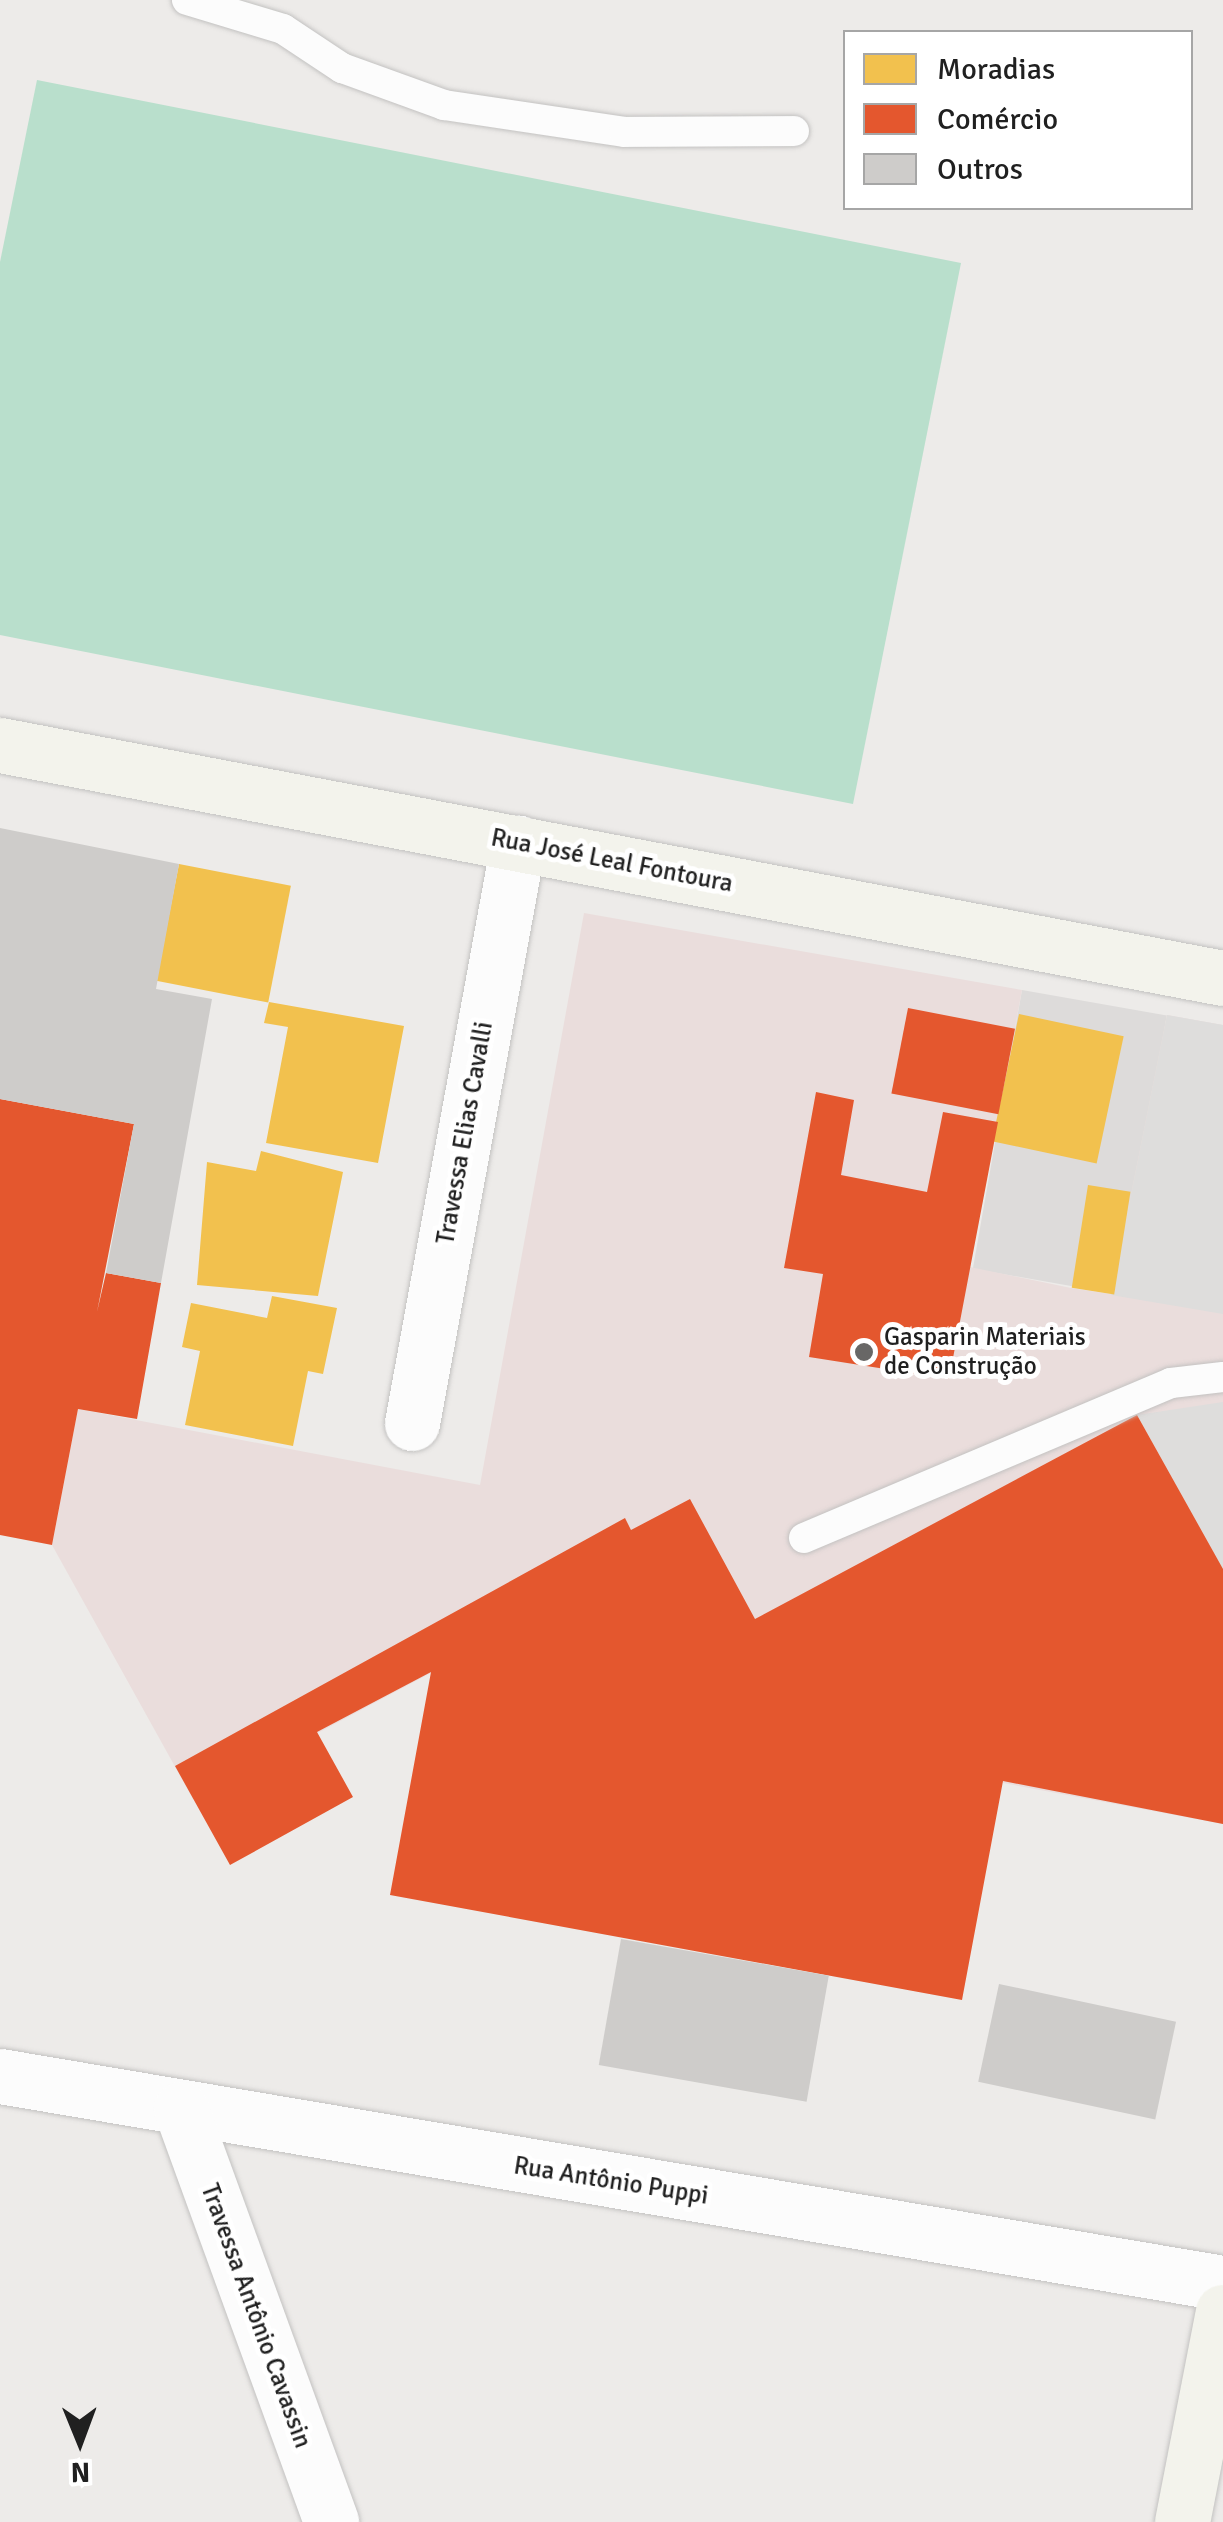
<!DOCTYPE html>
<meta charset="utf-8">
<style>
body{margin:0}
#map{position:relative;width:1223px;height:2522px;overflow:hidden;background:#edebe9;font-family:Signika,sans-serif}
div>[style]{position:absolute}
.residential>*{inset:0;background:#dddbda;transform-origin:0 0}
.commercial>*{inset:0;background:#eadddc}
.pitch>*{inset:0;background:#b9dfcc}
.parking>*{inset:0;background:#dedddc}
.homes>*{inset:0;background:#f2c14e;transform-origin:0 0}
.shops>*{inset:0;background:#e4572e;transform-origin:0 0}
.building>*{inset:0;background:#ceccca;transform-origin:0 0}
.roads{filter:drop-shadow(0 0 2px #c3c2c1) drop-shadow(0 0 2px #c3c2c1)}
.lane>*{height:30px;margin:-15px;padding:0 15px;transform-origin:15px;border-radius:15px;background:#fcfcfc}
.street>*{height:55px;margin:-27.5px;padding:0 27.5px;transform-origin:27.5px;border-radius:27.5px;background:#fcfcfc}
.secondary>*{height:55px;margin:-27.5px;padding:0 27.5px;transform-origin:27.5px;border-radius:27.5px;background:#f3f3ec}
.dots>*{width:28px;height:28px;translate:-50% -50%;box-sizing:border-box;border:5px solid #fff;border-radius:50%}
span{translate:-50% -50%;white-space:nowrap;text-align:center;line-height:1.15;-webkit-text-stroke:10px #fff;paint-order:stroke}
.street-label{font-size:25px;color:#202020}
.poi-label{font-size:25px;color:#202020}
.left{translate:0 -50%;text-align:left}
.legend{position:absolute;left:843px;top:30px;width:350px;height:180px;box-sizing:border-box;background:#fff;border:2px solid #a6a6a6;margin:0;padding:12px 18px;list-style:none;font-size:30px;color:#202020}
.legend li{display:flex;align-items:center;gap:20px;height:50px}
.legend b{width:50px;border:2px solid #a6a6a6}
.north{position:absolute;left:30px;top:2392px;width:100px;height:100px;-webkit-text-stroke:8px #fff;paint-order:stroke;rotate:179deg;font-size:28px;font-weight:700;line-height:40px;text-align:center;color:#202020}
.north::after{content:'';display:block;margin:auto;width:35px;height:45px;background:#202020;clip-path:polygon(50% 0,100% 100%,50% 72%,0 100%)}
</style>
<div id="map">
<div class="residential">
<i style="left:1022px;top:990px;width:147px;height:283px;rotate:10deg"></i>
</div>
<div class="commercial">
<i style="clip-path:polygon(584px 913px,1022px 990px,970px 1267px,1071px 1288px,1111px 1294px,1167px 1015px,1223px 1025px,1223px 1824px,778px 1741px,674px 1544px,193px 1799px,52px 1545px,78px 1409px,480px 1485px)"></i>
</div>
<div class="pitch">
<i style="clip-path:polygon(37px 80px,961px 263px,853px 804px,0 635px,0 262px)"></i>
</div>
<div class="parking">
<i style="clip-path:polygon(1167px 1015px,1223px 1025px,1223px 1314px,1111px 1295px)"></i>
<i style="clip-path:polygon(1223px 1402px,1223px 1569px,1137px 1415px)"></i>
</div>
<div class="homes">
<i style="left:179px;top:864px;width:114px;height:119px;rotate:11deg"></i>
<i style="clip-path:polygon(269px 1002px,404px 1026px,378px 1163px,266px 1143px,288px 1027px,264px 1023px)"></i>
<i style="left:1019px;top:1014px;width:107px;height:130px;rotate:12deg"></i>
<i style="clip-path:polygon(261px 1151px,343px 1172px,318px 1296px,197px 1285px,207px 1162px,256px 1171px)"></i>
<i style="left:1088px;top:1185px;width:43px;height:104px;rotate:9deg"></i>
<i style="clip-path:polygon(272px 1296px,337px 1308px,323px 1374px,308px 1371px,293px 1446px,185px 1425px,200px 1351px,182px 1347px,191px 1303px,267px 1318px)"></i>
</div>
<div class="shops">
<i style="left:908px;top:1008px;width:109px;height:87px;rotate:11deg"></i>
<i style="clip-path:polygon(816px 1092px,854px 1100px,841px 1175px,927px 1192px,943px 1112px,998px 1122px,949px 1379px,809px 1357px,823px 1274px,784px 1268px)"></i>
<i style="clip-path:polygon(0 1099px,134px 1124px,97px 1312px,106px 1273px,161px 1283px,137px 1419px,78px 1409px,52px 1545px,0 1535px)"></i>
<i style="clip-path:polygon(1137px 1415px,1223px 1569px,1223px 1824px,1003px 1781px,962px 2000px,390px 1895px,431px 1672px,317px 1732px,353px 1797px,230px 1865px,175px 1766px,625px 1518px,631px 1530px,690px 1499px,755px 1619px)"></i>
</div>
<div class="building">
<i style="clip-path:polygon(0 828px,179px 864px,156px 989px,212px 999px,161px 1283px,106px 1273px,134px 1124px,0 1099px)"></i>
<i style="left:621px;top:1939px;width:211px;height:128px;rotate:10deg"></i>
<i style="left:999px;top:1984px;width:181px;height:100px;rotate:12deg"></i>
</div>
<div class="roads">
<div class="lane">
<i style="left:187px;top:0;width:100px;rotate:16.8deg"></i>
<i style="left:283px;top:29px;width:71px;rotate:33.5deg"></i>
<i style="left:342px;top:68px;width:109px;rotate:19.9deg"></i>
<i style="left:444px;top:105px;width:182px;rotate:8.5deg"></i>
<i style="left:624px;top:132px;width:170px;rotate:-0.3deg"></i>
<i style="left:804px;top:1538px;width:398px;rotate:-22.9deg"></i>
<i style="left:1171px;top:1383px;width:52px;rotate:-6.6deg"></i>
</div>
<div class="street">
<i style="left:412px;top:1423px;width:590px;rotate:-79.64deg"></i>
<i style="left:0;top:2076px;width:1240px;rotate:9.61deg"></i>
<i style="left:181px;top:2109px;width:439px;rotate:70deg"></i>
</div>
<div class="secondary">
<i style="left:0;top:745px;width:1245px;rotate:10.79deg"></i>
<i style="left:1182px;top:2522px;width:214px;rotate:-79deg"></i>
</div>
</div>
<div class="dots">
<i style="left:864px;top:1352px;background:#686766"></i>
</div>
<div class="street-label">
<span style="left:612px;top:861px;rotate:11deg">Rua José Leal Fontoura</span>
<span style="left:465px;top:1133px;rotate:-80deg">Travessa Elias Cavalli</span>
<span style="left:611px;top:2181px;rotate:9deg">Rua Antônio Puppi</span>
<span style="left:256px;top:2316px;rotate:70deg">Travessa Antônio Cavassin</span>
</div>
<div class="poi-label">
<span class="left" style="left:884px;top:1352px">Gasparin Materiais<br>de Construção</span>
</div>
<ul class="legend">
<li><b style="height:28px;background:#f2c14e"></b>Moradias</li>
<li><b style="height:28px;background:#e4572e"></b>Comércio</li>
<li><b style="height:28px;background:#ceccca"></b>Outros</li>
</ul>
<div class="north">N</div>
</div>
